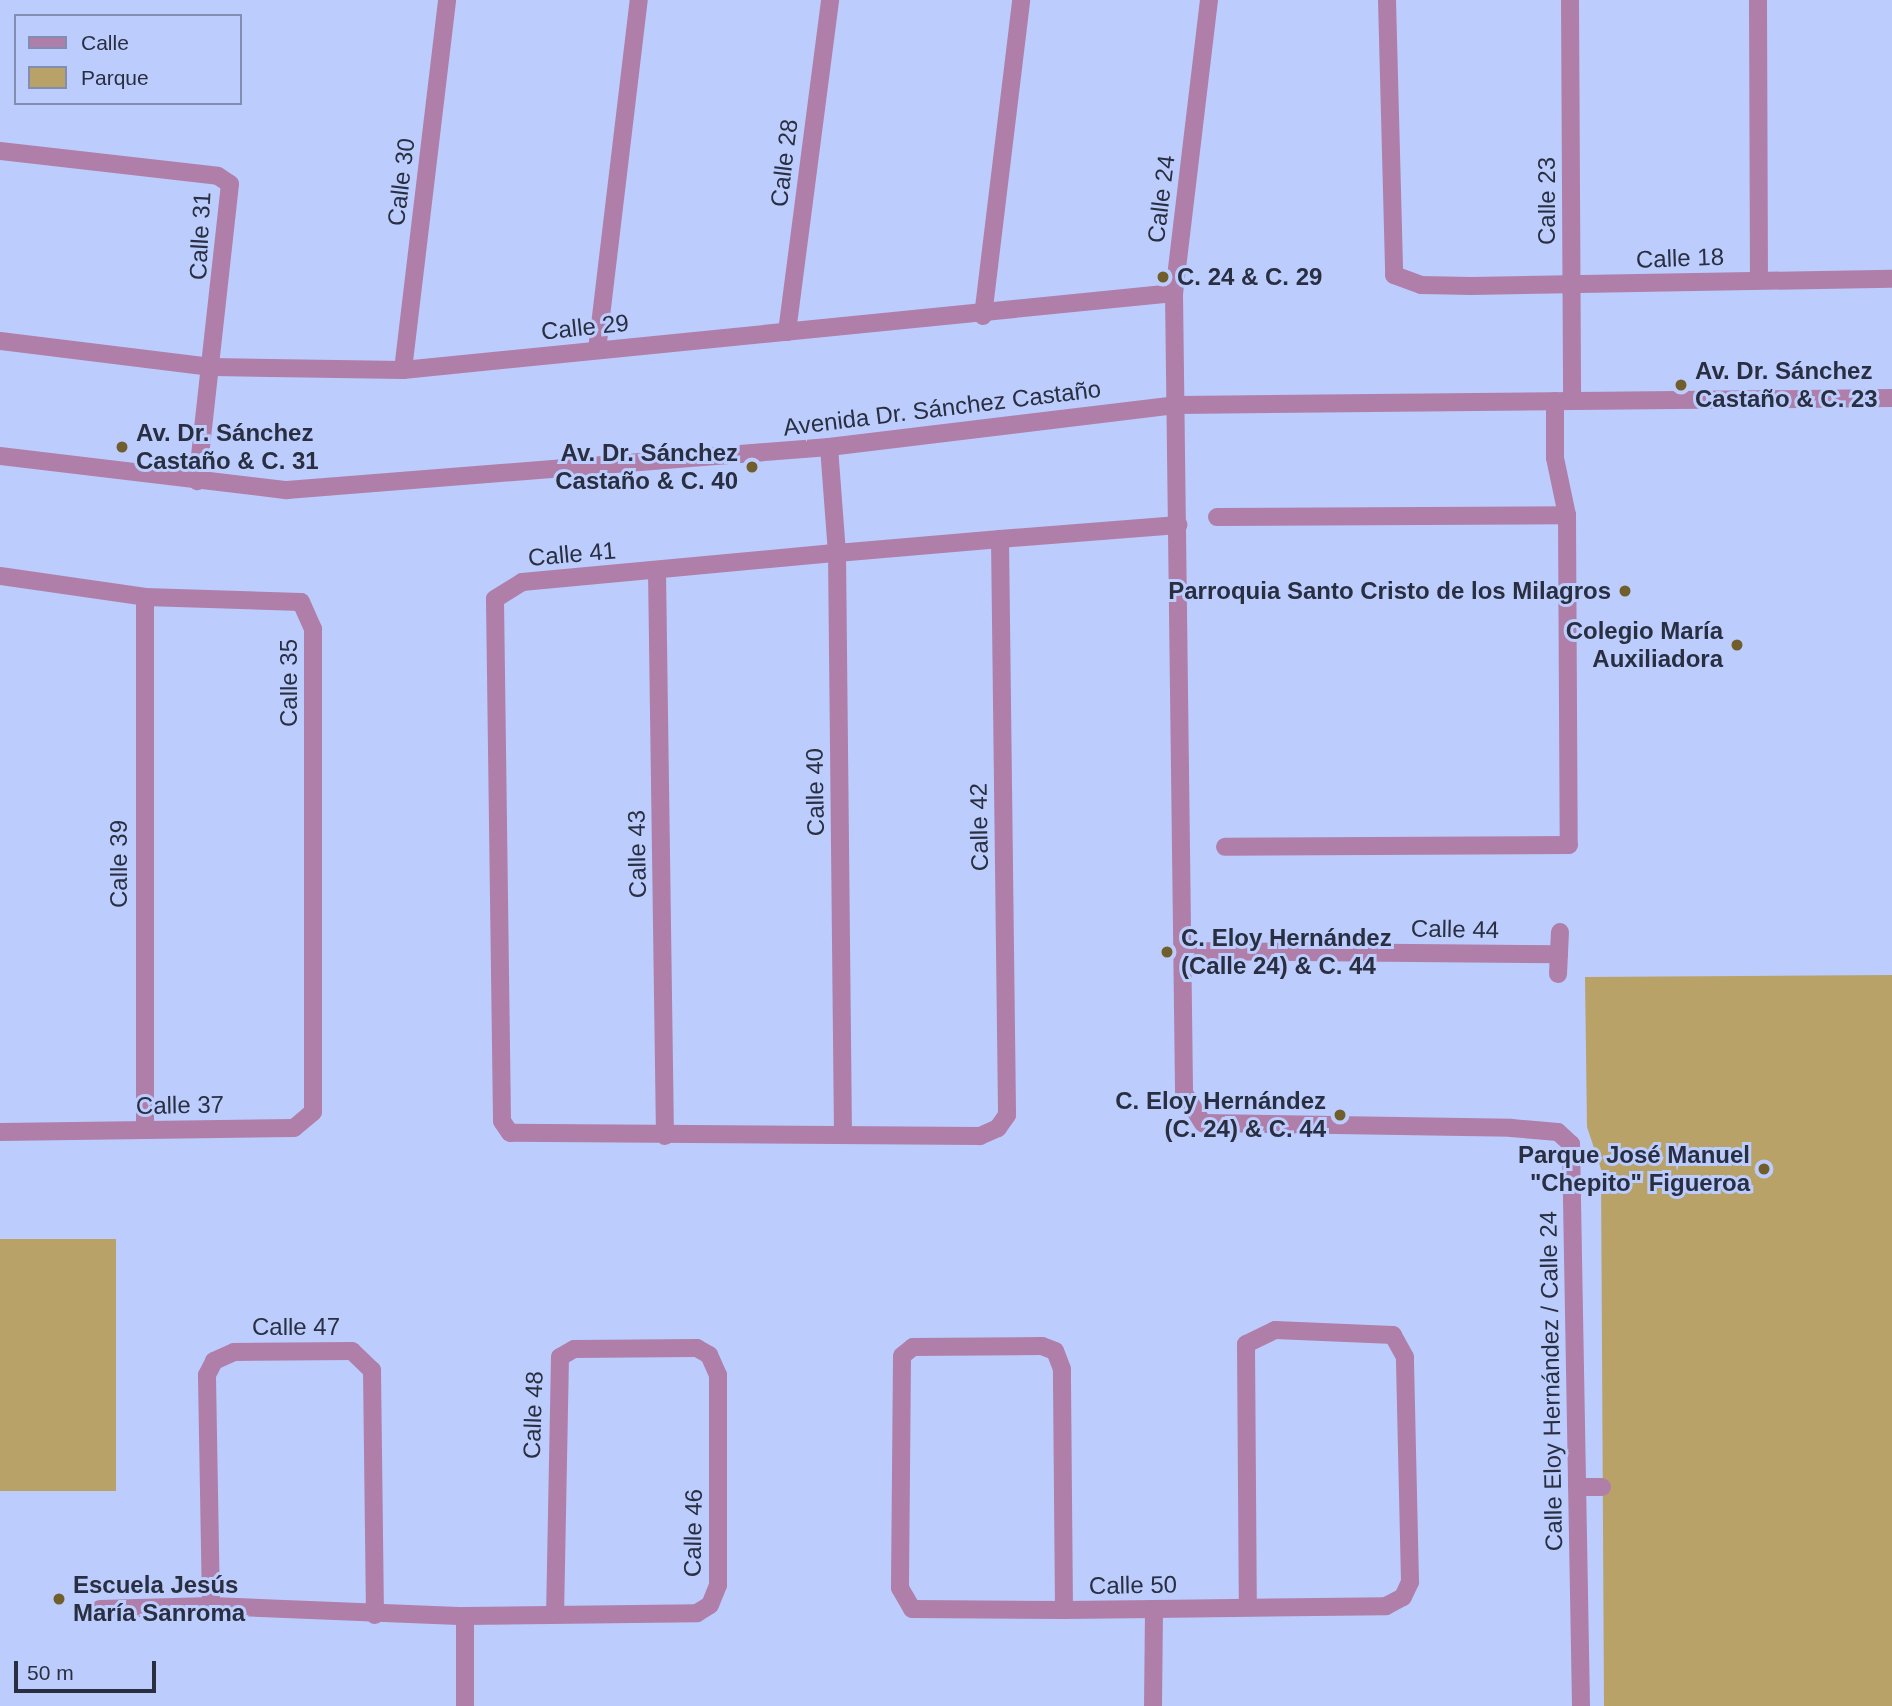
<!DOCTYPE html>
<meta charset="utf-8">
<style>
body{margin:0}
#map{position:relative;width:1892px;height:1706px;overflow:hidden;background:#bccdfd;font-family:Helvetica,sans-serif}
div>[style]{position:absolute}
.green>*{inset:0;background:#b8a268;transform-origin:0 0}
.minor>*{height:18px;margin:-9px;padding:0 9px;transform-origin:9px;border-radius:9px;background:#af7faa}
.dots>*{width:19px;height:19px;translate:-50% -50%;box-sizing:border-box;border:4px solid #bccdfd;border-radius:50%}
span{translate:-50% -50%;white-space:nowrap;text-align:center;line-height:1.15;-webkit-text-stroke:6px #bccdfd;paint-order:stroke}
.street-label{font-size:24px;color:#292f41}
.poi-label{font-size:24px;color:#292f41;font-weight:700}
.left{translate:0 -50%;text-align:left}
.right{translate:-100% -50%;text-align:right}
.legend{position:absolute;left:14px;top:14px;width:228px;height:91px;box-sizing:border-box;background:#bccdfd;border:2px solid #818eb2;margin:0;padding:9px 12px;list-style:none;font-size:21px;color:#292f41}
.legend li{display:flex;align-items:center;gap:14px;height:35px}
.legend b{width:35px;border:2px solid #818eb2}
.scale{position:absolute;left:14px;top:1661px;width:142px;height:32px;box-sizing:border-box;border:4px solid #292f41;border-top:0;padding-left:9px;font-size:21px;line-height:24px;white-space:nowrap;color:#292f41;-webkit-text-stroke:5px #bccdfd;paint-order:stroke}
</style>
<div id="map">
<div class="green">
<i style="clip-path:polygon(1892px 975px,1892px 1706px,1604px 1706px,1601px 1169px,1587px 1127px,1585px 977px)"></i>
<i style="left:116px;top:1239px;width:252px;height:116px;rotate:90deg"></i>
</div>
<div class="minor">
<i style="left:1209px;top:0;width:295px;rotate:96.8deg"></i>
<i style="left:1174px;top:293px;width:800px;rotate:89.28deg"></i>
<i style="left:1184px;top:1093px;width:36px;rotate:58deg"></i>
<i style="left:1203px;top:1123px;width:308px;rotate:0.9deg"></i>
<i style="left:1511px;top:1128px;width:47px;rotate:4.9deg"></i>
<i style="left:1558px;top:1132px;width:18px;rotate:43deg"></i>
<i style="left:1571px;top:1144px;width:562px;rotate:88.98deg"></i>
<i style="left:1387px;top:0;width:275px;rotate:88.5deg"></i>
<i style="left:1394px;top:275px;width:29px;rotate:20deg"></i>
<i style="left:1421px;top:285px;width:50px;rotate:1.1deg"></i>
<i style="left:1471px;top:286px;width:421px;rotate:-1deg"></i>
<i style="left:1570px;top:0;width:401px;rotate:89.7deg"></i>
<i style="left:1758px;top:0;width:279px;rotate:89.8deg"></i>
<i style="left:0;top:151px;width:219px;rotate:6.5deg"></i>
<i style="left:218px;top:176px;width:14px;rotate:34deg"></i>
<i style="left:230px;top:184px;width:299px;rotate:96.3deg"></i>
<i style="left:983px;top:316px;width:318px;rotate:-83.1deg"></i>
<i style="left:787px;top:332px;width:335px;rotate:-82.6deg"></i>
<i style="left:0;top:341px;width:215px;rotate:7deg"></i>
<i style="left:213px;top:367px;width:190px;rotate:0.9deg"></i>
<i style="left:403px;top:370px;width:775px;rotate:-5.7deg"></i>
<i style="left:597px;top:350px;width:353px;rotate:-83.2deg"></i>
<i style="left:403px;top:370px;width:373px;rotate:-83.2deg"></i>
<i style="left:1555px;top:401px;width:57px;rotate:90deg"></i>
<i style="left:1555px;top:458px;width:58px;rotate:78.1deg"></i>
<i style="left:829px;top:447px;width:106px;rotate:85.7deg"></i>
<i style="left:837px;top:553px;width:582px;rotate:89.41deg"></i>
<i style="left:0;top:456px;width:289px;rotate:6.8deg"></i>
<i style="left:287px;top:490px;width:544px;rotate:-4.54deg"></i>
<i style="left:829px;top:447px;width:351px;rotate:-6.9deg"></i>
<i style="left:1177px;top:405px;width:715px;rotate:-0.56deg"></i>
<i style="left:1217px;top:517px;width:350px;rotate:-0.3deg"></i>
<i style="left:1567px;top:515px;width:330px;rotate:89.7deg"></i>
<i style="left:1569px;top:845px;width:344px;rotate:179.7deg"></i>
<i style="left:1000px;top:539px;width:576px;rotate:89.3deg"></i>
<i style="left:1007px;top:1115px;width:16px;rotate:125deg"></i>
<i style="left:998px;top:1128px;width:20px;rotate:156deg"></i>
<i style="left:980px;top:1136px;width:470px;rotate:-179.6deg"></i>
<i style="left:510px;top:1133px;width:14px;rotate:-124deg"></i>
<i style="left:502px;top:1121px;width:522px;rotate:-90.77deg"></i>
<i style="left:495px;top:599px;width:32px;rotate:-32deg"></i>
<i style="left:522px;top:582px;width:316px;rotate:-5.3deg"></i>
<i style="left:837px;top:553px;width:164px;rotate:-4.9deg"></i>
<i style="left:1000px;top:539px;width:179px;rotate:-4.5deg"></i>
<i style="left:657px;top:571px;width:565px;rotate:89.19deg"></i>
<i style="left:0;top:576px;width:147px;rotate:8.2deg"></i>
<i style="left:145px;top:597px;width:156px;rotate:1.8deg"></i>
<i style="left:301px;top:602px;width:30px;rotate:66deg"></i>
<i style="left:313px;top:629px;width:483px;rotate:90deg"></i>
<i style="left:313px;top:1112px;width:25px;rotate:140deg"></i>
<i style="left:294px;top:1128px;width:294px;rotate:179.2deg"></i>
<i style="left:1183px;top:951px;width:376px;rotate:0.5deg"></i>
<i style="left:1558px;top:974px;width:42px;rotate:-87.3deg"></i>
<i style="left:145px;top:1130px;width:533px;rotate:-90deg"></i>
<i style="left:1577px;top:1487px;width:25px"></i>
<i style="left:211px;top:1606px;width:231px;rotate:-91deg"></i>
<i style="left:207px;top:1375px;width:16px;rotate:-63deg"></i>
<i style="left:214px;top:1361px;width:22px;rotate:-24deg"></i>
<i style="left:234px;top:1352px;width:118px;rotate:-0.5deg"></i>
<i style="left:352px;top:1351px;width:28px;rotate:44deg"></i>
<i style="left:372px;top:1370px;width:245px;rotate:89.3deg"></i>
<i style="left:100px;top:1609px;width:111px;rotate:-1.5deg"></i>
<i style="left:211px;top:1606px;width:254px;rotate:2.3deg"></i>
<i style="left:465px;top:1616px;width:232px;rotate:-0.7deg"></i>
<i style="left:697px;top:1613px;width:15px;rotate:-32deg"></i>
<i style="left:710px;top:1605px;width:22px;rotate:-68deg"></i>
<i style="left:718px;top:1585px;width:210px;rotate:-90deg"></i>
<i style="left:718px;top:1375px;width:22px;rotate:-114deg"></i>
<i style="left:709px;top:1355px;width:14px;rotate:-150deg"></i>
<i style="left:697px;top:1348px;width:123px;rotate:179.5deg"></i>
<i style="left:574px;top:1349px;width:16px;rotate:150deg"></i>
<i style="left:560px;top:1357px;width:257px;rotate:91.1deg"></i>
<i style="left:1064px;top:1610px;width:241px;rotate:-90.5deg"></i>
<i style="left:1062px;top:1369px;width:19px;rotate:-111deg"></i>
<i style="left:1055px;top:1351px;width:14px;rotate:-159deg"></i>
<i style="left:1042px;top:1346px;width:129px;rotate:179.6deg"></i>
<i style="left:913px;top:1347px;width:14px;rotate:141deg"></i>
<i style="left:902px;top:1356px;width:232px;rotate:90.5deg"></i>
<i style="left:900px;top:1588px;width:24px;rotate:60deg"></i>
<i style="left:912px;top:1609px;width:152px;rotate:0.4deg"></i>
<i style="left:1064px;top:1610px;width:90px;rotate:-0.6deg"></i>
<i style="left:1154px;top:1609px;width:232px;rotate:-0.7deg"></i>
<i style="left:1386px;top:1606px;width:19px;rotate:-28deg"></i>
<i style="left:1403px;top:1597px;width:17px;rotate:-65deg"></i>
<i style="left:1410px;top:1582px;width:225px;rotate:-91.3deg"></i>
<i style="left:1405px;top:1357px;width:25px;rotate:-119deg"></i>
<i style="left:1393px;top:1335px;width:118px;rotate:-177.6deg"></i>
<i style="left:1275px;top:1330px;width:32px;rotate:154deg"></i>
<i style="left:1246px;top:1344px;width:263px;rotate:89.6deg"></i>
<i style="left:465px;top:1616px;width:90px;rotate:90deg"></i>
<i style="left:1153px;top:1706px;width:97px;rotate:-89.4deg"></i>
</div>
<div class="dots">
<i style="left:1163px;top:277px;background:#705f2d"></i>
<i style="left:1681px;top:385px;background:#705f2d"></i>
<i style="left:122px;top:447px;background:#705f2d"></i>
<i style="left:752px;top:467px;background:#705f2d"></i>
<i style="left:1625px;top:591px;background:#705f2d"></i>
<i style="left:1737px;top:645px;background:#705f2d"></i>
<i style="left:1167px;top:952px;background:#705f2d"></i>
<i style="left:1340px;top:1115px;background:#705f2d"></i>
<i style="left:1764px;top:1169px;background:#705f2d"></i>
<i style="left:59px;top:1599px;background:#705f2d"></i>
</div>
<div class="street-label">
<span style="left:784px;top:163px;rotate:-83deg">Calle 28</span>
<span style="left:401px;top:182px;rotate:-83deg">Calle 30</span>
<span style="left:1161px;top:199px;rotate:-83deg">Calle 24</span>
<span style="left:1547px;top:201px;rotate:-90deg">Calle 23</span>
<span style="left:200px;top:236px;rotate:-87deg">Calle 31</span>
<span style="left:1680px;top:258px;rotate:-2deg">Calle 18</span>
<span style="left:585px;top:327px;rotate:-6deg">Calle 29</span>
<span style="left:942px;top:408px;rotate:-7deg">Avenida Dr. Sánchez Castaño</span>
<span style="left:572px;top:554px;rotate:-5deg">Calle 41</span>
<span style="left:289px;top:683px;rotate:-90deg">Calle 35</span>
<span style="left:815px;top:792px;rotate:-91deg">Calle 40</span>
<span style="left:979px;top:827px;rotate:-91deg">Calle 42</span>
<span style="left:637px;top:854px;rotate:-91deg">Calle 43</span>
<span style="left:119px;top:864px;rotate:-90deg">Calle 39</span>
<span style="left:1455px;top:929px;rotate:1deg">Calle 44</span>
<span style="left:180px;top:1105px;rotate:-1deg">Calle 37</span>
<span style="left:296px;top:1327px">Calle 47</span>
<span style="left:1551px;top:1381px;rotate:-91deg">Calle Eloy Hernández / Calle 24</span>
<span style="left:533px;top:1415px;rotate:-88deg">Calle 48</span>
<span style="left:693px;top:1533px;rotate:-89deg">Calle 46</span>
<span style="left:1133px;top:1585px;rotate:-1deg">Calle 50</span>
</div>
<div class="poi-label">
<span class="left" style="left:1177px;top:277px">C. 24 &amp; C. 29</span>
<span class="left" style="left:1695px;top:385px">Av. Dr. Sánchez<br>Castaño &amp; C. 23</span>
<span class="left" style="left:136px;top:447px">Av. Dr. Sánchez<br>Castaño &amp; C. 31</span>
<span class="right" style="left:738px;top:467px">Av. Dr. Sánchez<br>Castaño &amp; C. 40</span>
<span class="right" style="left:1611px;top:591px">Parroquia Santo Cristo de los Milagros</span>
<span class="right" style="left:1723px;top:645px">Colegio María<br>Auxiliadora</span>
<span class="left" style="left:1181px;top:952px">C. Eloy Hernández<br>(Calle 24) &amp; C. 44</span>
<span class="right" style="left:1326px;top:1115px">C. Eloy Hernández<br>(C. 24) &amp; C. 44</span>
<span class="right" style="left:1750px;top:1169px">Parque José Manuel<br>"Chepito" Figueroa</span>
<span class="left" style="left:73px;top:1599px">Escuela Jesús<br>María Sanroma</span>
</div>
<ul class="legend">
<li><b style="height:9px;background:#af7faa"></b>Calle</li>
<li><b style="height:19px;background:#b8a268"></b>Parque</li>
</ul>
<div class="scale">50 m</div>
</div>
